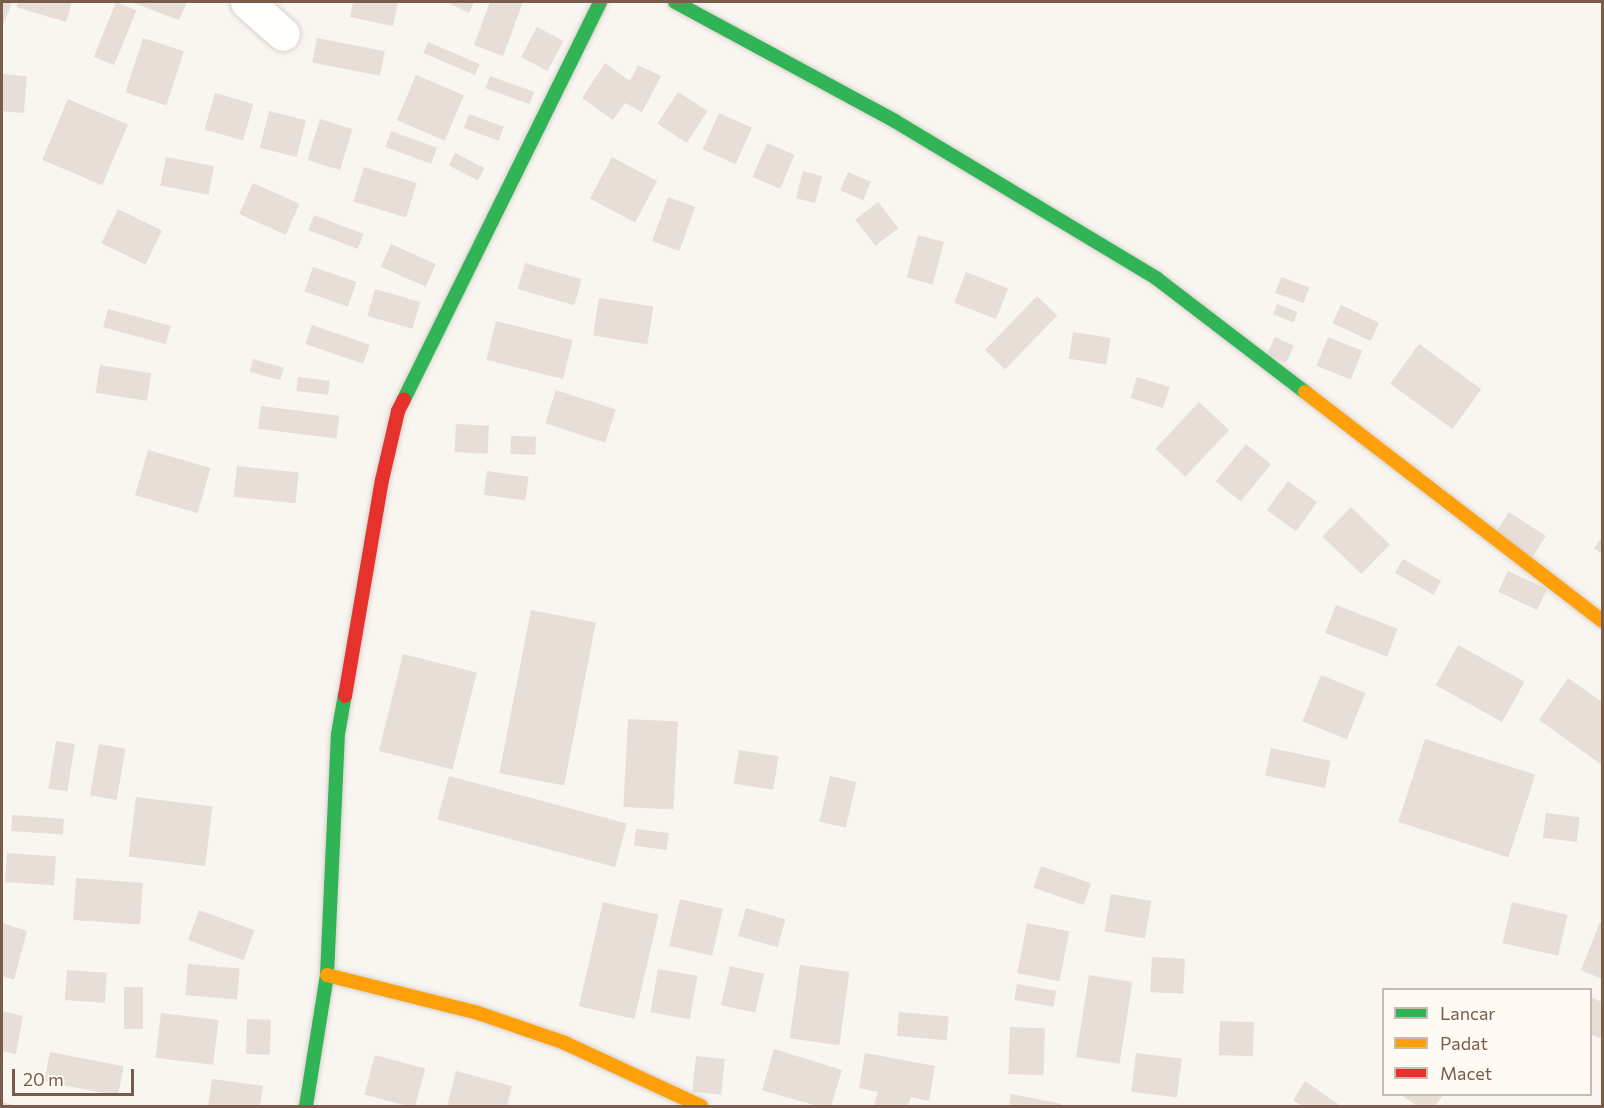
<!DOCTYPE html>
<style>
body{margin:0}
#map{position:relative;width:1604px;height:1108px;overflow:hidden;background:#f9f5f0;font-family:Commissioner,sans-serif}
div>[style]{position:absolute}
.building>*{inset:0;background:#e6ded7;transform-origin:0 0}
.roads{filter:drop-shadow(0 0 2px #d7d1cb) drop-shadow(0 0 2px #d7d1cb)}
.street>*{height:33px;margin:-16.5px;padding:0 16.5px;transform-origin:16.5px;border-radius:16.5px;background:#fefefd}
.fast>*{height:14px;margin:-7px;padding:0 7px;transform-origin:7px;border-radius:7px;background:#30b455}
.slow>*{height:14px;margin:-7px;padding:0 7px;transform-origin:7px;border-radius:7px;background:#ff9f0a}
.jam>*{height:14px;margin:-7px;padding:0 7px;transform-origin:7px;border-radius:7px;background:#e5322d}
span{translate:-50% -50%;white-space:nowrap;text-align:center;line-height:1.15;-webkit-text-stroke:5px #fffaf3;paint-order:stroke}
.frame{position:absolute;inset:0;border:3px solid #7a5c4d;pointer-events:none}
.legend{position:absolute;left:1382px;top:988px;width:210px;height:108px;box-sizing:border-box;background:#fffaf3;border:2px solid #cabbb1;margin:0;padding:8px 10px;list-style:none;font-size:18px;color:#7a5c4d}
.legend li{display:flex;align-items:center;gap:12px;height:30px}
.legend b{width:30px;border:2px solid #cabbb1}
.scale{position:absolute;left:12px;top:1069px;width:122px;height:27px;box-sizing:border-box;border:3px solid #7a5c4d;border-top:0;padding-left:8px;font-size:18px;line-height:21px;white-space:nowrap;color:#7a5c4d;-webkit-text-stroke:4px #fffaf3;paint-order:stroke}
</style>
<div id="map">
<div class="building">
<i style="clip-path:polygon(2px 2px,12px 3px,2px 27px)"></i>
<i style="clip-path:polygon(18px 2px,72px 2px,66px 22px,16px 7px)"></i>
<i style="left:116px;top:2px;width:22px;height:59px;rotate:22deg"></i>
<i style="clip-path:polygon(131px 2px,187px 2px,179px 20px)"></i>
<i style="clip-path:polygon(353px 2px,398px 2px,393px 26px,350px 17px)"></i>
<i style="clip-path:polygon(446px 2px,474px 2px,469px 13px)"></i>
<i style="clip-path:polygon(490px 2px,523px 2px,503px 56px,474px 45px)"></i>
<i style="left:537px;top:27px;width:30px;height:34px;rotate:28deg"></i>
<i style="left:143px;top:38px;width:43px;height:57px;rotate:18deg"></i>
<i style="left:317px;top:38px;width:69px;height:25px;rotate:11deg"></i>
<i style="left:428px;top:42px;width:56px;height:12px;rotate:23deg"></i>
<i style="clip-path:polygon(605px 63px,630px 81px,638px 65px,661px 76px,642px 112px,625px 103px,613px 120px,582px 98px)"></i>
<i style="left:2px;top:74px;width:25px;height:37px;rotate:5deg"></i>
<i style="left:416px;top:75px;width:52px;height:49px;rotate:23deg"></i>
<i style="left:490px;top:76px;width:47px;height:13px;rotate:20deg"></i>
<i style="left:678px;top:92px;width:35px;height:38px;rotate:33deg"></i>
<i style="left:215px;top:93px;width:40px;height:38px;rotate:16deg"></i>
<i style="left:68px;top:99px;width:65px;height:66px;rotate:23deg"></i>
<i style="left:269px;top:111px;width:38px;height:38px;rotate:14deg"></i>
<i style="left:719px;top:113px;width:36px;height:40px;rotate:24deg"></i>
<i style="left:469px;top:114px;width:37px;height:15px;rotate:20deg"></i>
<i style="left:320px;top:119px;width:34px;height:43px;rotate:17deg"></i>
<i style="left:391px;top:131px;width:49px;height:17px;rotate:20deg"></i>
<i style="left:767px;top:143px;width:30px;height:37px;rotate:23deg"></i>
<i style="left:455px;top:153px;width:33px;height:14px;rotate:27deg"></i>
<i style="left:166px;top:157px;width:49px;height:29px;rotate:11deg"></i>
<i style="left:612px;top:157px;width:51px;height:47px;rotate:28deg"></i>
<i style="left:364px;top:167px;width:55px;height:36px;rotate:17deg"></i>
<i style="left:803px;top:171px;width:20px;height:28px;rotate:15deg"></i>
<i style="left:848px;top:172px;width:25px;height:20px;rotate:23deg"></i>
<i style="left:253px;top:183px;width:51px;height:34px;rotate:24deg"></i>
<i style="left:668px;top:197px;width:29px;height:47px;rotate:20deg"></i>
<i style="left:878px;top:202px;width:33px;height:29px;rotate:52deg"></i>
<i style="left:118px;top:209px;width:49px;height:38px;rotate:26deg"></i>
<i style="left:314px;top:215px;width:53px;height:16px;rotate:21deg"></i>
<i style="left:918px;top:235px;width:27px;height:44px;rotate:15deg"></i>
<i style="left:391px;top:244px;width:49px;height:25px;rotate:24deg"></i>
<i style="left:525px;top:263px;width:59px;height:27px;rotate:16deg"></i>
<i style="left:313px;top:267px;width:46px;height:26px;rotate:19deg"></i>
<i style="left:966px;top:272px;width:45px;height:33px;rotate:21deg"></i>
<i style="left:1281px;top:277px;width:30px;height:17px;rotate:20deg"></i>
<i style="left:375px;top:289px;width:47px;height:28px;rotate:16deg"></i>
<i style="left:1037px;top:296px;width:28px;height:75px;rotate:44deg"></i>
<i style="left:599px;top:298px;width:55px;height:38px;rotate:9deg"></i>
<i style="left:1277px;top:304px;width:22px;height:11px;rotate:21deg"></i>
<i style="left:1341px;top:305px;width:42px;height:20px;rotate:25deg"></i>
<i style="left:108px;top:309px;width:65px;height:19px;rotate:15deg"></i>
<i style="left:496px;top:321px;width:79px;height:40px;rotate:14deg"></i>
<i style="left:312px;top:325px;width:61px;height:20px;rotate:19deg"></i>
<i style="left:1073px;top:332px;width:38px;height:27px;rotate:9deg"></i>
<i style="left:1275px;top:337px;width:21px;height:19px;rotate:25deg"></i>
<i style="left:1328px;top:337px;width:37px;height:31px;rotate:22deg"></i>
<i style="left:1419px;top:344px;width:77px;height:49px;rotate:36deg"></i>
<i style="left:253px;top:359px;width:32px;height:13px;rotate:16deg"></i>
<i style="left:100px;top:365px;width:52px;height:28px;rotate:9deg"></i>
<i style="left:298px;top:377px;width:32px;height:14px;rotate:7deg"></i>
<i style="left:1137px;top:377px;width:34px;height:22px;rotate:17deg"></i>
<i style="left:556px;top:390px;width:63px;height:35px;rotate:18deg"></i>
<i style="left:1199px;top:402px;width:41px;height:64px;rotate:43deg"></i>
<i style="left:261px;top:406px;width:79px;height:23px;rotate:7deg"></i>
<i style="left:456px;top:424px;width:33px;height:28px;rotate:3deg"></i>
<i style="left:511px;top:436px;width:25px;height:18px;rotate:2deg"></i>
<i style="left:1246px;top:444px;width:32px;height:48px;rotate:39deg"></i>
<i style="left:148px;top:450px;width:65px;height:47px;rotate:16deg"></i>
<i style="left:237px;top:466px;width:62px;height:31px;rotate:6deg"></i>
<i style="left:487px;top:471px;width:42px;height:24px;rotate:8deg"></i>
<i style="left:1288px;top:481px;width:36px;height:36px;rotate:36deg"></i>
<i style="left:1351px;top:507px;width:54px;height:41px;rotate:44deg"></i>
<i style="left:1509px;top:512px;width:44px;height:26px;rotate:33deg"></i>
<i style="clip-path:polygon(1602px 537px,1602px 554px,1594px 548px)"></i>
<i style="left:1403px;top:559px;width:44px;height:16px;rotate:30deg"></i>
<i style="left:1508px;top:571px;width:43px;height:23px;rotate:25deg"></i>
<i style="left:1336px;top:605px;width:66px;height:30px;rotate:21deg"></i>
<i style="left:531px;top:610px;width:66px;height:166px;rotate:11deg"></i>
<i style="left:1458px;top:645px;width:76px;height:46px;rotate:29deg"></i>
<i style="left:403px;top:654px;width:76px;height:100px;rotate:14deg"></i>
<i style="left:1321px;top:675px;width:48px;height:50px;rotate:22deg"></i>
<i style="clip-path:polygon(1568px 678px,1602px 702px,1602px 765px,1539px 720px)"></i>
<i style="left:628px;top:719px;width:50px;height:88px;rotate:3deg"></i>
<i style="left:1425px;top:739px;width:116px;height:87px;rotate:18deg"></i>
<i style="left:56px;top:741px;width:19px;height:48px;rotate:9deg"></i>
<i style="left:99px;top:744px;width:27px;height:52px;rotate:10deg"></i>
<i style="left:1271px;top:748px;width:61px;height:28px;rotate:12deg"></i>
<i style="left:739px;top:750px;width:40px;height:34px;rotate:9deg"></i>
<i style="left:449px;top:776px;width:184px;height:45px;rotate:15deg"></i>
<i style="left:830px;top:776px;width:27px;height:47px;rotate:13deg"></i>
<i style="left:136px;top:797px;width:77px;height:60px;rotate:7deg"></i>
<i style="left:1546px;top:813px;width:34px;height:25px;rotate:7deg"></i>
<i style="left:12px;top:815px;width:52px;height:16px;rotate:4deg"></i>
<i style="left:636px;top:829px;width:33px;height:17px;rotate:7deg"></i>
<i style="left:7px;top:853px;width:49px;height:29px;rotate:4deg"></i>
<i style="left:1041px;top:866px;width:53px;height:23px;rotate:19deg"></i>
<i style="left:76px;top:878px;width:67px;height:42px;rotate:4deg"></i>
<i style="left:1111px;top:894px;width:41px;height:38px;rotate:10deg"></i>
<i style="left:680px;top:899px;width:44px;height:48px;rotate:13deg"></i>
<i style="left:603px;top:902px;width:57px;height:107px;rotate:13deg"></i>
<i style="left:1512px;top:902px;width:57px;height:42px;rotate:13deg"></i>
<i style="left:746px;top:908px;width:41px;height:29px;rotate:16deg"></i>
<i style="left:199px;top:910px;width:59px;height:32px;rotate:20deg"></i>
<i style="clip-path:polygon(1600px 922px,1602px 923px,1602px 979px,1581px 970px)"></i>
<i style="clip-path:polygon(2px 923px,27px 931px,14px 980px,2px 976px)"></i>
<i style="left:1027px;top:923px;width:43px;height:51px;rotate:11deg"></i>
<i style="left:1152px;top:957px;width:33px;height:35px;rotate:3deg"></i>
<i style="left:188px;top:964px;width:52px;height:31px;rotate:5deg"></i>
<i style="left:800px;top:965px;width:50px;height:74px;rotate:8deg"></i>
<i style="left:730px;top:966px;width:35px;height:40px;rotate:13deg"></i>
<i style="left:658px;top:969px;width:40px;height:44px;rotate:10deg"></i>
<i style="left:67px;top:970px;width:40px;height:30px;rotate:4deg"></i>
<i style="left:1089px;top:975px;width:44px;height:83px;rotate:9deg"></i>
<i style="left:1017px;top:984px;width:40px;height:16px;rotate:10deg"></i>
<i style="left:143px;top:987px;width:42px;height:19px;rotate:90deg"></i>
<i style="clip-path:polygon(1590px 997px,1602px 1002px,1602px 1039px,1590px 1034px)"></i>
<i style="clip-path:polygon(2px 1011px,23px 1016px,16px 1054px,2px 1051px)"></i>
<i style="left:899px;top:1012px;width:50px;height:24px;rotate:5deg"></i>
<i style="left:161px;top:1013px;width:58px;height:45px;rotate:7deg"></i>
<i style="left:247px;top:1019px;width:24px;height:35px;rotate:2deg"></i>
<i style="left:1220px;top:1021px;width:34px;height:34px;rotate:2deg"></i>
<i style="left:1010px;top:1027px;width:35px;height:47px;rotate:2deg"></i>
<i style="clip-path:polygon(774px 1049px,842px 1070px,831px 1106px,817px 1106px,762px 1090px)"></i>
<i style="left:50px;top:1052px;width:75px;height:30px;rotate:11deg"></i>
<i style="clip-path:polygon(865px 1053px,935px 1066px,929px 1101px,911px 1097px,908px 1106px,874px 1105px,878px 1092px,859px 1088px)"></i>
<i style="left:1136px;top:1053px;width:46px;height:39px;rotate:7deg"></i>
<i style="left:375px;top:1055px;width:52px;height:41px;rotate:15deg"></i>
<i style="left:696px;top:1056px;width:29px;height:36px;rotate:6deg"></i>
<i style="clip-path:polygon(456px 1071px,512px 1086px,507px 1106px,447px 1106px)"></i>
<i style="clip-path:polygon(212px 1079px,263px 1086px,260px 1106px,208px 1106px)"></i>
<i style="clip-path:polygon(1305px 1081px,1338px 1104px,1337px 1106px,1302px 1106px,1293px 1100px)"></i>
<i style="clip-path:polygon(1011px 1094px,1062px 1104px,1061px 1106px,1009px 1106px)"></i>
<i style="clip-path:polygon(1400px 1094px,1444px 1094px,1435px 1106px,1417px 1106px)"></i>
<i style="clip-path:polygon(2px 1102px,18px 1106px,2px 1106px)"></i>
</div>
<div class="roads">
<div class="street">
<i style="left:247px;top:2px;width:48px;rotate:41.6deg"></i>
</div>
<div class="fast">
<i style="left:675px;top:2px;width:250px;rotate:28.4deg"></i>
<i style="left:895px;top:121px;width:305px;rotate:31deg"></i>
<i style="left:1156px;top:278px;width:188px;rotate:37.4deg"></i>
<i style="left:404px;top:399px;width:443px;rotate:-63.7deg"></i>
<i style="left:306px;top:1106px;width:133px;rotate:-80.9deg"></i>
<i style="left:327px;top:975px;width:241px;rotate:-87.4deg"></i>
<i style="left:338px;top:734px;width:39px;rotate:-80deg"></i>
</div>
<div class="slow">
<i style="left:1305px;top:392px;width:375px;rotate:37.6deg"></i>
<i style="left:327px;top:975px;width:156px;rotate:14.1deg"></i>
<i style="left:478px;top:1013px;width:92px;rotate:19deg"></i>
<i style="left:565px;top:1043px;width:150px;rotate:24.9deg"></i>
</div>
<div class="jam">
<i style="left:345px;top:696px;width:219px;rotate:-80.3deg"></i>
<i style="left:382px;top:480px;width:71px;rotate:-76.9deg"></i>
<i style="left:398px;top:411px;width:13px;rotate:-63deg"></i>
</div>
</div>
<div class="frame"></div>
<ul class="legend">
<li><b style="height:8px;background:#30b455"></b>Lancar</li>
<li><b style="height:8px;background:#ff9f0a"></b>Padat</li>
<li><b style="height:8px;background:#e5322d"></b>Macet</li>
</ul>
<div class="scale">20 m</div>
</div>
